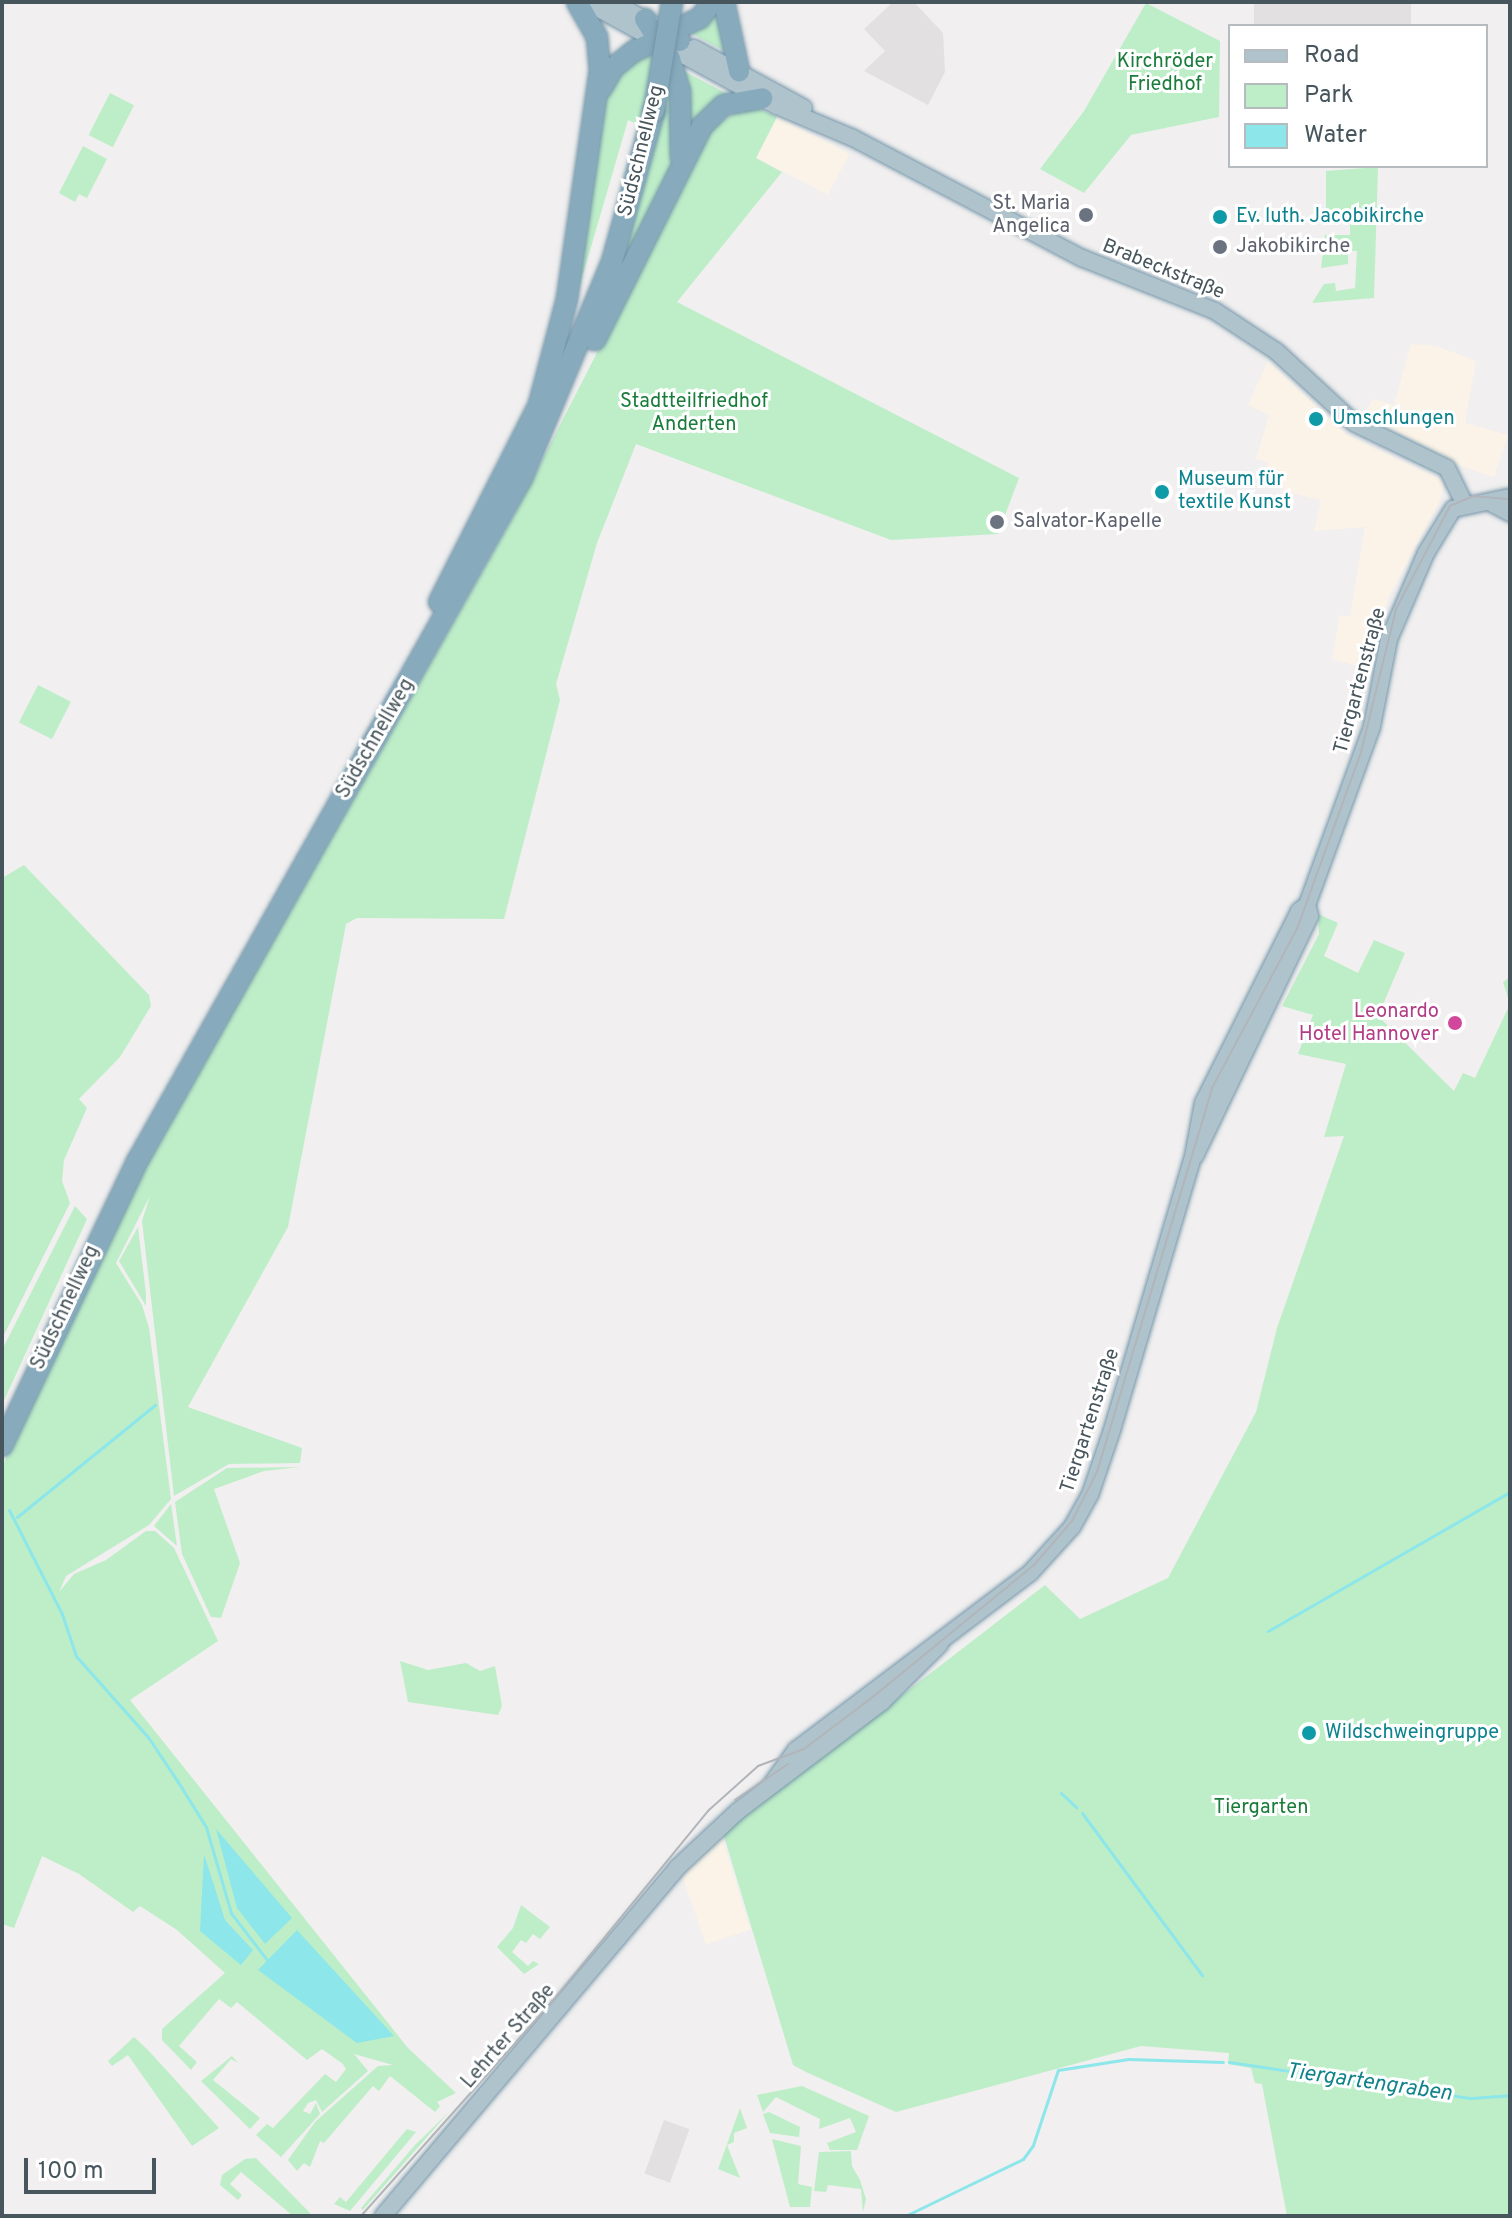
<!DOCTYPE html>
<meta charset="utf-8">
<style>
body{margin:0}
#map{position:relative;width:1512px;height:2218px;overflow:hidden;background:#f1efef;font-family:Overpass,sans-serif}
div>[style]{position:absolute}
.commercial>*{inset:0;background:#fbf3e8;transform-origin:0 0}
.education>*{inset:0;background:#e2e0e1;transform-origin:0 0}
.green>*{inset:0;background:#beeec8;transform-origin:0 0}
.water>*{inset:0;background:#8ce6ea}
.stream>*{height:3px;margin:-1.5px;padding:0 1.5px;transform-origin:1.5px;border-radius:1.5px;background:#8ce6ea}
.roads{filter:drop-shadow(0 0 2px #7395a8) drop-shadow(0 0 2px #7395a8)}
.major>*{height:16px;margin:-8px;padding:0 8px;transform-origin:8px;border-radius:8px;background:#afc3cd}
.highway>*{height:20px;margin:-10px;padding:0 10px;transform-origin:10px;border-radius:10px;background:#87aabc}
.tram>*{height:2px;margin:-1px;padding:0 1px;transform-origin:1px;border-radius:1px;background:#b1b5b9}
.bridges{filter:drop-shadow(0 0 2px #7395a8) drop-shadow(0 0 2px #7395a8)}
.highway-bridge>*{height:20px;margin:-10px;padding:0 10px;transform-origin:10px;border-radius:10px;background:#87aabc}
.dots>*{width:22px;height:22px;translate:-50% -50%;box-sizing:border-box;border:4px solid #fff;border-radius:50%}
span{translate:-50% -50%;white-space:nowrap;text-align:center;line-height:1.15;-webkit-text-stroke:6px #fff;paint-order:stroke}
.park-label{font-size:20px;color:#197c3a}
.street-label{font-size:20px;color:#47555c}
.worship-label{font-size:20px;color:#5b616d}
.right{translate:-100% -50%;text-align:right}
.left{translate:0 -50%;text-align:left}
.culture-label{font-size:20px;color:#0d838f}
.hotel-label{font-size:20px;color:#b23c85}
.water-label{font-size:22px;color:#0f8389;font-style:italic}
.frame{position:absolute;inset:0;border:4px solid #47555c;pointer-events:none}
.legend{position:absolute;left:1228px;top:24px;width:260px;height:144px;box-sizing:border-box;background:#fff;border:2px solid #b5bbbe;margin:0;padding:10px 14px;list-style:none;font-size:24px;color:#47555c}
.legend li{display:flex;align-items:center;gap:16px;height:40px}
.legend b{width:40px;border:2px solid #b5bbbe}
.scale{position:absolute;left:24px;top:2158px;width:132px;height:36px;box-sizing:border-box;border:4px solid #47555c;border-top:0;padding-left:10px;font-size:24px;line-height:28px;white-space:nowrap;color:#47555c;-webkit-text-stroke:6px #fff;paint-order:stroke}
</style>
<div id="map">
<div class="commercial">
<i style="left:777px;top:117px;width:81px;height:46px;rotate:27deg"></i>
<i style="clip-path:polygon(1411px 344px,1436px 346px,1476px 361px,1465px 423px,1508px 435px,1494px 477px,1461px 466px,1363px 414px,1374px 399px,1394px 405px)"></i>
<i style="clip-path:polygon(1268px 361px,1347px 435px,1444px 481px,1441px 498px,1388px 599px,1368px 669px,1332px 659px,1340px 615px,1350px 617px,1365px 527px,1314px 531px,1321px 500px,1284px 491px,1281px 480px,1264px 475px,1268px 462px,1256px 459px,1269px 415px,1248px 405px)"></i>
<i style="clip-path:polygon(721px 1835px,750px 1930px,706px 1944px,682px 1876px)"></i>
</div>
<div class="education">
<i style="clip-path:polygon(893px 2px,914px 2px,943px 33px,945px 72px,928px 105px,864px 71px,885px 51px,864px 29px)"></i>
<i style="left:1254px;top:2px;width:157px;height:25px"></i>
<i style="left:664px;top:2120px;width:27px;height:57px;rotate:20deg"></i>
</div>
<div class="green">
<i style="clip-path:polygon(717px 2px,728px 53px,689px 32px)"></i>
<i style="clip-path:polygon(1146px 3px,1220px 41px,1219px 117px,1131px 135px,1084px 193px,1040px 169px,1084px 111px)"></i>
<i style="clip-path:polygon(646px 53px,664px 64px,678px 113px,672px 173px,607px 309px,658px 134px,628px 120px,575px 302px,597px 131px,611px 80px)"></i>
<i style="clip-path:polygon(676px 67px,737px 99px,689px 144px)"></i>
<i style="left:110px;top:93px;width:27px;height:47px;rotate:27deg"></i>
<i style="clip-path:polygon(756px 107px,777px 117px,756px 158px,782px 172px,677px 302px,1019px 478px,998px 534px,891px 540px,636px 444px,597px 543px,556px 684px,560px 700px,504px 919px,357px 918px,346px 924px,288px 1227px,188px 1407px,302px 1448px,300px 1463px,229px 1464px,174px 1496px,142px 1221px,150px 1196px,116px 1263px,142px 1305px,149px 1328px,171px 1499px,149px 1525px,66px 1576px,59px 1592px,74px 1574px,106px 1560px,146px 1531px,155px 1531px,174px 1548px,218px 1641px,130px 1700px,408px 2048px,456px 2093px,437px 2102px,440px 2106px,435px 2112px,390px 2076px,379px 2091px,373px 2086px,324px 2143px,320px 2141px,310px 2167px,304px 2163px,297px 2171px,288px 2160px,315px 2122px,378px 2066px,393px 2065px,354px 2054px,368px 2071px,322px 2112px,316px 2100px,308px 2103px,303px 2111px,310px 2114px,316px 2103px,320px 2114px,281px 2157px,256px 2135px,267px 2124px,273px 2128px,325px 2074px,336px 2082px,346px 2069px,343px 2064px,322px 2049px,307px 2060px,237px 2002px,231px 2008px,219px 1999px,179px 2046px,197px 2062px,191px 2070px,162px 2040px,162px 2029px,225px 1973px,177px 1930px,140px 1906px,133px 1912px,79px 1874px,42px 1856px,14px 1928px,2px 1924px,2px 1467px,124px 1204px,514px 515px,712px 128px,740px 109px)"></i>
<i style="clip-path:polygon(83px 146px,107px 159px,87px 198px,79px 194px,75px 202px,59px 193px)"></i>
<i style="clip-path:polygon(1378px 167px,1374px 298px,1312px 303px,1324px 284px,1335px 283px,1336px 291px,1355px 288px,1357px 251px,1348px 251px,1348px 264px,1321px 268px,1325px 235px,1350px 235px,1350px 211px,1326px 211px,1326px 171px)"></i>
<i style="left:38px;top:685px;width:37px;height:42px;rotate:27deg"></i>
<i style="clip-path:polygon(24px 865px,149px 995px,151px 1006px,120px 1057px,79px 1099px,87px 1108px,64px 1160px,62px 1181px,70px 1203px,2px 1339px,2px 878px)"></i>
<i style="clip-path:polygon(1318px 914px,1338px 923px,1324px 956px,1358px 973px,1374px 940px,1405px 953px,1378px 1016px,1454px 1091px,1463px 1073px,1475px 1078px,1510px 1004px,1503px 982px,1510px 977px,1510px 2216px,1287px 2216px,1262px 2084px,1255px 2083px,1251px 2068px,1228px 2064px,1229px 2053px,1141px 2046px,896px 2112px,808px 2073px,793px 2065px,723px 1833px,1045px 1585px,1080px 1619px,1168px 1578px,1256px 1412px,1277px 1328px,1344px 1136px,1324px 1137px,1346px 1064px,1298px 1054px,1313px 1015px,1282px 1006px,1319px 934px)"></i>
<i style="clip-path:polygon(75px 1206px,87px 1219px,2px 1405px,2px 1350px)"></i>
<i style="clip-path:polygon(138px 1227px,146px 1294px,146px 1306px,119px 1261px)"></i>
<i style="clip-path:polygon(300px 1467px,264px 1471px,214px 1489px,240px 1563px,221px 1618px,211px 1617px,182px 1554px,175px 1502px,227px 1468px)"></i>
<i style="clip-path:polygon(171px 1504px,177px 1546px,154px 1526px)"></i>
<i style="clip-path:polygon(400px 1661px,428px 1670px,466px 1663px,480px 1671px,495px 1666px,502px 1706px,498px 1715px,408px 1702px)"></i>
<i style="clip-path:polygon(521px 1905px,550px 1927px,540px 1939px,533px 1934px,526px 1943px,521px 1940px,512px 1952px,528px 1966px,533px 1961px,539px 1964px,524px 1974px,497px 1947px,513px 1928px)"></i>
<i style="clip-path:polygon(134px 2037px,148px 2050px,219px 2128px,192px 2146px,128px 2055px,112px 2066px,108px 2061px)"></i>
<i style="clip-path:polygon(232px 2056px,238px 2063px,231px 2059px,213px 2080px,260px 2118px,250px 2129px,201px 2081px)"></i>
<i style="clip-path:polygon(802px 2086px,869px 2116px,857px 2150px,830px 2150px,827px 2143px,856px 2132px,850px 2118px,819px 2129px,820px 2119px,776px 2097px,763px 2112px,757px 2095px)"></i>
<i style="clip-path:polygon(740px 2108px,747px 2128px,734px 2133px,734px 2142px,727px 2145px,740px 2178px,718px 2169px)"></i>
<i style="clip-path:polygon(449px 2112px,363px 2210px,361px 2208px,415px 2145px)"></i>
<i style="clip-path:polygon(769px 2112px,800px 2127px,799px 2137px,770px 2133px,763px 2114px)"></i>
<i style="clip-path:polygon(407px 2129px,416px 2132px,350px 2211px,334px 2204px,340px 2197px,346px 2202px)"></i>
<i style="clip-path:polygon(772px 2139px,801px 2146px,798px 2184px,812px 2187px,810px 2207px,790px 2207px)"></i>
<i style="clip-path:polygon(851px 2151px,852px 2166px,860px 2180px,866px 2199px,863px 2212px,861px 2189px,828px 2185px,826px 2192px,814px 2191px,819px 2152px)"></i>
<i style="clip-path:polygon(256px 2158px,310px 2213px,307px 2216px,293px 2216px,241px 2172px,230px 2184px,242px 2195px,238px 2200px,220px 2185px,222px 2175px,245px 2159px)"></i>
</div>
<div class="water">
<i style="clip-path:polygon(216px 1829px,292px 1918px,265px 1944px,237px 1908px)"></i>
<i style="clip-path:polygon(204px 1854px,225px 1920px,253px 1950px,241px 1965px,200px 1931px)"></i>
<i style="clip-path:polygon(297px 1930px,394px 2036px,357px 2043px,258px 1970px)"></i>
</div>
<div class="stream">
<i style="left:9px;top:1510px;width:117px;rotate:63deg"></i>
<i style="left:62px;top:1614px;width:44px;rotate:71.6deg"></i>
<i style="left:76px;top:1656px;width:108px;rotate:48.4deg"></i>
<i style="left:148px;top:1737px;width:54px;rotate:56.3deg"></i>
<i style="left:178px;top:1782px;width:53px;rotate:58.1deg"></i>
<i style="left:206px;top:1827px;width:90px;rotate:73.8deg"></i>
<i style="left:231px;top:1913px;width:59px;rotate:52.5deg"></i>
<i style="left:17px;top:1517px;width:178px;rotate:-39.1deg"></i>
<i style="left:1268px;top:1631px;width:279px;rotate:-29.9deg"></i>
<i style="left:1061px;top:1793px;width:21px;rotate:43deg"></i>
<i style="left:1082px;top:1813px;width:202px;rotate:53.5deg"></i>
<i style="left:1229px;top:2062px;width:245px;rotate:8.5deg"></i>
<i style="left:1471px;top:2098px;width:39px;rotate:-4deg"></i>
<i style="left:907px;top:2215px;width:129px;rotate:-25.8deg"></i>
<i style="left:1023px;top:2159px;width:17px;rotate:-54deg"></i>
<i style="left:1033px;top:2145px;width:79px;rotate:-71.6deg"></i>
<i style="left:1058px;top:2070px;width:71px;rotate:-8.9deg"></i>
<i style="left:1128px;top:2059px;width:95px;rotate:1.8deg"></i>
</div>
<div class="roads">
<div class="major">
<i style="left:586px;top:2px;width:217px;rotate:28.6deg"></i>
<i style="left:777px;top:106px;width:82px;rotate:22.8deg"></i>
<i style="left:853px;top:138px;width:259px;rotate:27.7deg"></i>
<i style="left:1082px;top:258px;width:143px;rotate:21.7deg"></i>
<i style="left:1215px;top:311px;width:73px;rotate:33.3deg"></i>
<i style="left:1276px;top:351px;width:106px;rotate:42.7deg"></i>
<i style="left:1354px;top:423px;width:103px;rotate:25.8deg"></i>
<i style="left:1447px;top:468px;width:39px;rotate:64deg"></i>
<i style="left:613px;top:2px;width:47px;rotate:29.3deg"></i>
<i style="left:694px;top:48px;width:125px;rotate:28.6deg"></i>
<i style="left:1489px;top:502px;width:24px;rotate:28deg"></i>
<i style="left:1195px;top:1156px;width:266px;rotate:-64.4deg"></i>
<i style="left:1310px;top:916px;width:11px;rotate:-105deg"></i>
<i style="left:1307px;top:905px;width:190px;rotate:-70deg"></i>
<i style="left:1372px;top:726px;width:89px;rotate:-78.9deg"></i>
<i style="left:1389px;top:639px;width:94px;rotate:-66.7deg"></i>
<i style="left:1426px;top:553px;width:52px;rotate:-58.5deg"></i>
<i style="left:1453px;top:509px;width:58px;rotate:-11.9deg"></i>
<i style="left:771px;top:1785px;width:43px;rotate:-54.5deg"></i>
<i style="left:796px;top:1750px;width:293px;rotate:-37.1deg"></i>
<i style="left:1030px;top:1573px;width:62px;rotate:-47.6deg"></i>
<i style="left:1072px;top:1527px;width:37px;rotate:-61deg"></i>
<i style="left:1090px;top:1495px;width:69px;rotate:-71.3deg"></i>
<i style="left:1112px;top:1430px;width:285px;rotate:-73.5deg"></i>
<i style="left:1193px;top:1157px;width:55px;rotate:-79.5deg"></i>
<i style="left:1203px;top:1103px;width:215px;rotate:-63.4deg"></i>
<i style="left:1299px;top:911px;width:10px;rotate:-37deg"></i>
<i style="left:383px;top:2216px;width:456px;rotate:-49.8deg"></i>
<i style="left:677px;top:1868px;width:83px;rotate:-43.1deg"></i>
<i style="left:738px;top:1811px;width:181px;rotate:-37.1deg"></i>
<i style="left:882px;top:1702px;width:82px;rotate:-45deg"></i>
</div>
<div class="highway">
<i style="left:724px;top:2px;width:71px;rotate:77.7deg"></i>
<i style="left:645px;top:19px;width:47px;rotate:58deg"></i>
<i style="left:670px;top:59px;width:34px;rotate:73deg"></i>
<i style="left:680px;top:91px;width:66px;rotate:89.1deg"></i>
<i style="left:661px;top:36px;width:43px;rotate:-24.8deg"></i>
<i style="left:700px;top:18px;width:20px;rotate:-53deg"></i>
<i style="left:601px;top:89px;width:24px;rotate:-60deg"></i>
<i style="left:613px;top:68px;width:27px;rotate:-39deg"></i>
<i style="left:634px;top:51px;width:33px;rotate:-23deg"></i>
<i style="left:664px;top:38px;width:16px;rotate:11deg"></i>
<i style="left:595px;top:340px;width:239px;rotate:-63.4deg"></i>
<i style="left:702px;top:126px;width:30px;rotate:-44deg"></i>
<i style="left:724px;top:105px;width:39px;rotate:-10deg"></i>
<i style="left:538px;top:408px;width:113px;rotate:-75.1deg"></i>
<i style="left:567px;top:299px;width:230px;rotate:-81.8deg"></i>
<i style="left:600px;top:71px;width:34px;rotate:-95deg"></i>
<i style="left:597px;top:37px;width:40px;rotate:-119.7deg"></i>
<i style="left:439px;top:602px;width:228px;rotate:-63.1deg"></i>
<i style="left:2px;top:1446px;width:317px;rotate:-64.6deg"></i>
<i style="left:138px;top:1160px;width:783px;rotate:-60.62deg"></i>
<i style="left:522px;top:478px;width:234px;rotate:-67.4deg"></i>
<i style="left:612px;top:262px;width:157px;rotate:-74.5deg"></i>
</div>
</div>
<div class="tram">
<i style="left:735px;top:1800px;width:64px;rotate:-34.2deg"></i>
<i style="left:361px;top:2216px;width:292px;rotate:-48.3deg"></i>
<i style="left:555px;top:1998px;width:243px;rotate:-50.7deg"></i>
<i style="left:709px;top:1810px;width:66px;rotate:-41.9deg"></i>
<i style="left:758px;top:1766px;width:49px;rotate:-20.3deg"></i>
<i style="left:804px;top:1749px;width:88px;rotate:-37.1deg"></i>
<i style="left:874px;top:1696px;width:207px;rotate:-39.3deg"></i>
<i style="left:1034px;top:1565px;width:58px;rotate:-49.2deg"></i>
<i style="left:1072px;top:1521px;width:55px;rotate:-63deg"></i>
<i style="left:1097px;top:1472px;width:401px;rotate:-73.3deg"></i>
<i style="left:1212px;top:1088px;width:180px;rotate:-61.9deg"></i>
<i style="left:1297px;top:929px;width:188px;rotate:-70.1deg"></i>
<i style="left:1361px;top:752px;width:147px;rotate:-76.2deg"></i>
<i style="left:1396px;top:609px;width:116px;rotate:-62.3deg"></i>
<i style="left:1450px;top:506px;width:25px;rotate:-23deg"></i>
<i style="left:1473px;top:496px;width:37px;rotate:5deg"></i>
</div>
<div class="bridges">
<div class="highway-bridge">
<i style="left:654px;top:111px;width:110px;rotate:-80.6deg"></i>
</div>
</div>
<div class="dots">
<i style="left:1086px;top:215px;background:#6b7280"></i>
<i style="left:1220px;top:217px;background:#0f9aa8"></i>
<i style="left:1220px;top:247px;background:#6b7280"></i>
<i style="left:1316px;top:419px;background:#0f9aa8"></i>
<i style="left:1162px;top:492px;background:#0f9aa8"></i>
<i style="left:997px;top:522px;background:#6b7280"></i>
<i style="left:1455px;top:1023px;background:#d1479c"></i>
<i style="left:1309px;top:1733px;background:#0f9aa8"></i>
</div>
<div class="park-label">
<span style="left:1165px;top:74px">Kirchröder<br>Friedhof</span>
<span style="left:694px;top:414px">Stadtteilfriedhof<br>Anderten</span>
<span style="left:1261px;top:1808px">Tiergarten</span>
</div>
<div class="street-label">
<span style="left:642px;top:151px;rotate:-76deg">Südschnellweg</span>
<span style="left:1163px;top:270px;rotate:22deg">Brabeckstraße</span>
<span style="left:1361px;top:681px;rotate:-75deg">Tiergartenstraße</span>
<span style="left:376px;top:739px;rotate:-60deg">Südschnellweg</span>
<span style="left:66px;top:1308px;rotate:-65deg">Südschnellweg</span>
<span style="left:1091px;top:1421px;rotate:-72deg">Tiergartenstraße</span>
<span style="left:509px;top:2037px;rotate:-49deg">Lehrter Straße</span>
</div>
<div class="worship-label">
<span class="right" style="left:1070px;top:216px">St. Maria<br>Angelica</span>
<span class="left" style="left:1236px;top:247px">Jakobikirche</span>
<span class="left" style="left:1013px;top:522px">Salvator-Kapelle</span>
</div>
<div class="culture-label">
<span class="left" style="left:1236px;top:217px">Ev. luth. Jacobikirche</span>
<span class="left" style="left:1332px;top:419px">Umschlungen</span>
<span class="left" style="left:1178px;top:492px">Museum für<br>textile Kunst</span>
<span class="left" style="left:1325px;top:1733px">Wildschweingruppe</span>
</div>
<div class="hotel-label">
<span class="right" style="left:1439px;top:1024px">Leonardo<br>Hotel Hannover</span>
</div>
<div class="water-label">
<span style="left:1369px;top:2083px;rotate:8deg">Tiergartengraben</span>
</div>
<div class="frame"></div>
<ul class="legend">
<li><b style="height:10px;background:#afc3cd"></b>Road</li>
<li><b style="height:22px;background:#beeec8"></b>Park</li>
<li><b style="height:22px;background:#8ce6ea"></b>Water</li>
</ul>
<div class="scale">100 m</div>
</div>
